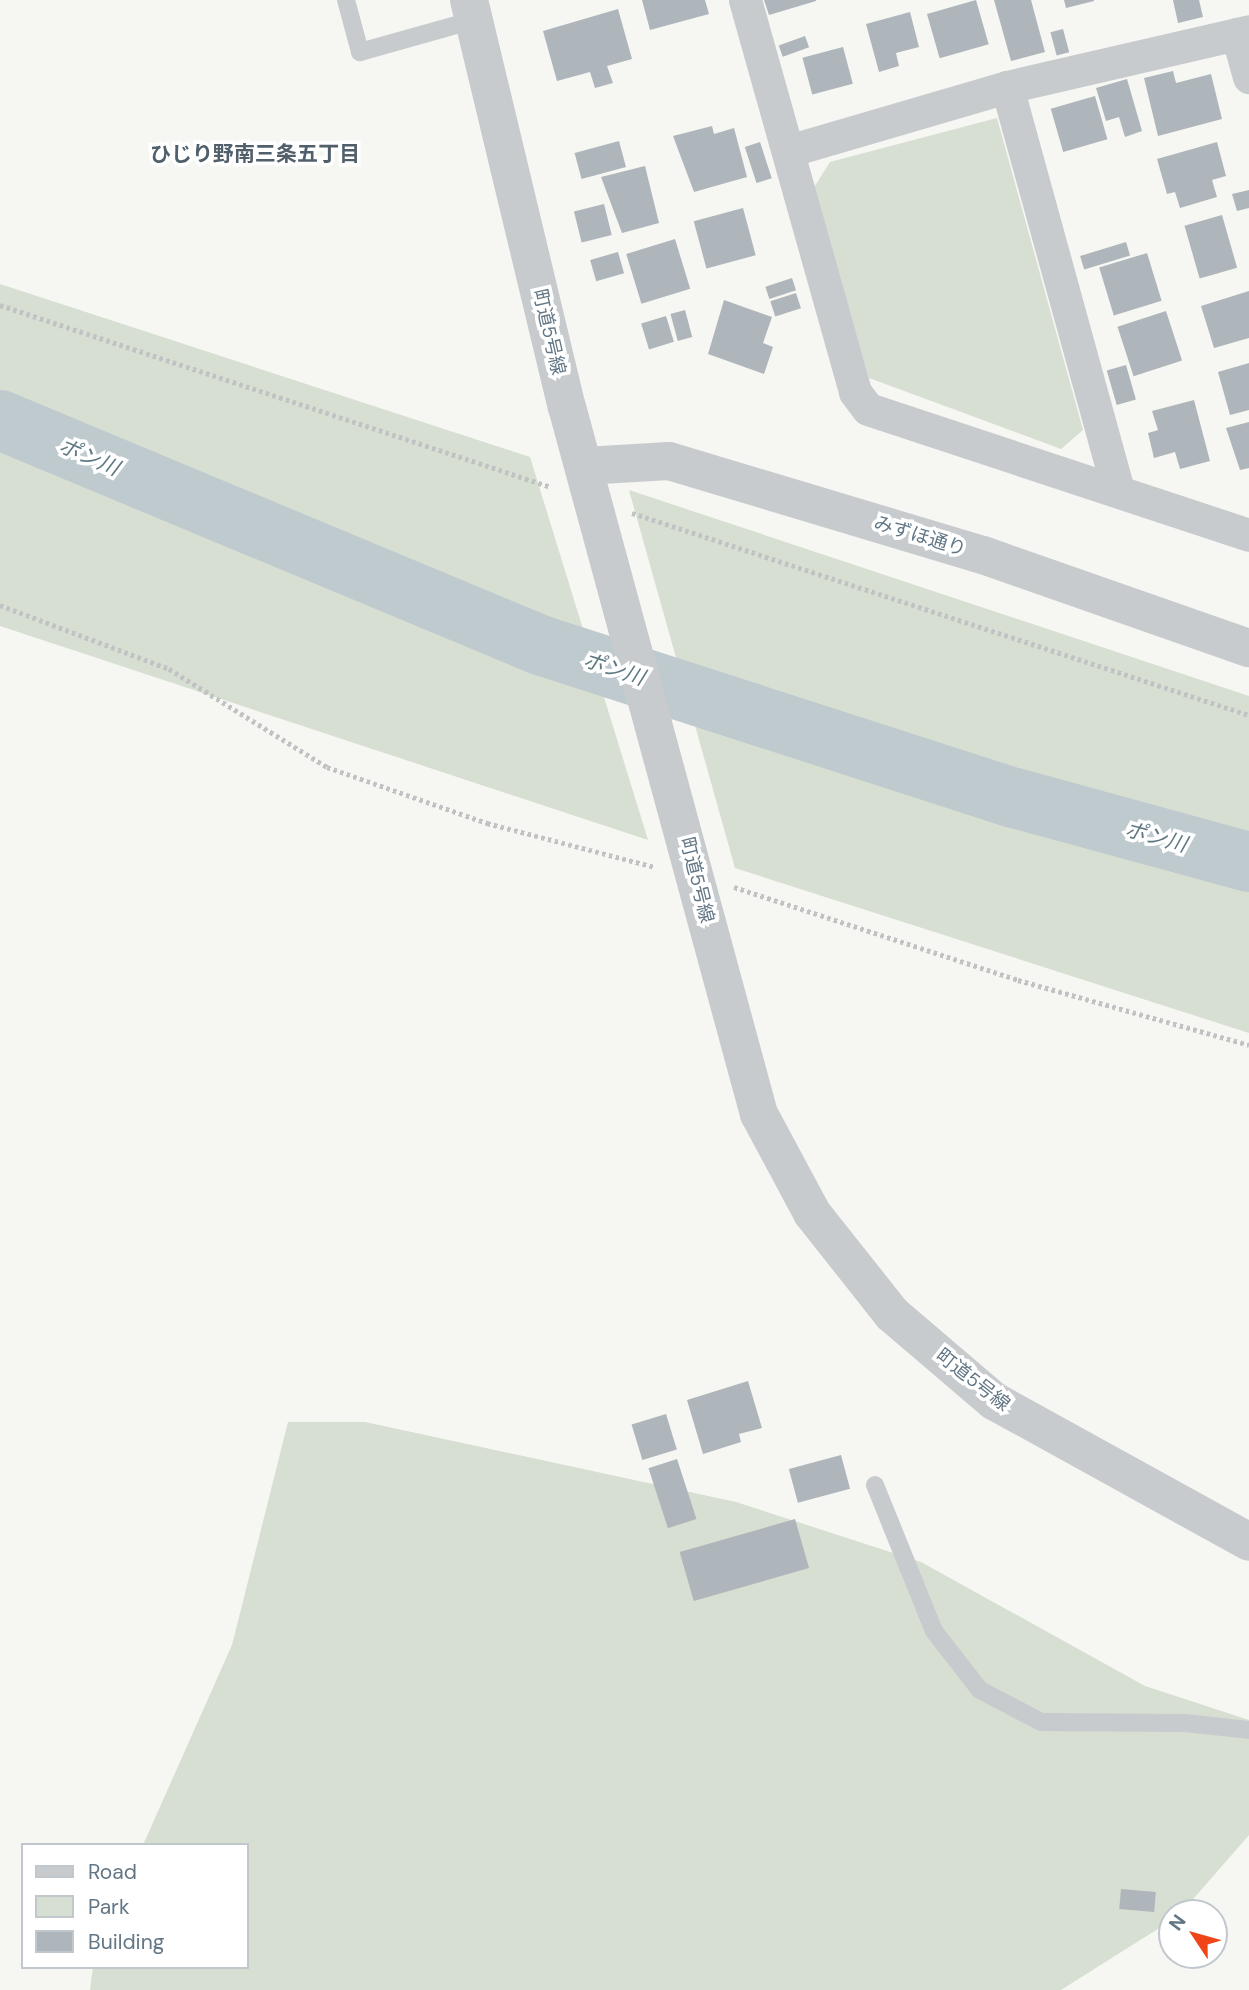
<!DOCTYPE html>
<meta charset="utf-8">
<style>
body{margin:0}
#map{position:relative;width:1249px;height:1990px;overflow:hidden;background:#f6f6f2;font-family:"DM Sans","Noto Sans JP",sans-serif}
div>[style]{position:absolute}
.green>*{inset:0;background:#d7ded2}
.river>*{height:60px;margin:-30px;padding:0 30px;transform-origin:30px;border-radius:30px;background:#bfcacf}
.building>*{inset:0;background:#aeb6bb;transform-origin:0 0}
.path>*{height:4.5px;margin-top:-2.25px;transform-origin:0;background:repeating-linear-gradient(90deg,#c0c2c4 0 3.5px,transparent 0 7px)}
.service>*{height:18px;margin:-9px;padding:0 9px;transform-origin:9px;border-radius:9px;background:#c8cbce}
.minor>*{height:33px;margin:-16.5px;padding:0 16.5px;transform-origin:16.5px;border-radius:16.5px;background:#c8cbce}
.tertiary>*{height:38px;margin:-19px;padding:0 19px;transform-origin:19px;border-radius:19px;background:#c8cbce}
span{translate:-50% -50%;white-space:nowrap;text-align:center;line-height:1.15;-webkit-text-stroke:7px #fff;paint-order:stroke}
.street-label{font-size:19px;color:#627685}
.neighbourhood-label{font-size:21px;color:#515f6a;font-weight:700}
.water-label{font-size:21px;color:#5e7982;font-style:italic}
.legend{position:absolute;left:21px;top:1843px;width:228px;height:126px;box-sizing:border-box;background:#fff;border:2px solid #c0c8ce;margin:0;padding:9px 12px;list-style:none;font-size:21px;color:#627685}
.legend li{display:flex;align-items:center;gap:14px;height:35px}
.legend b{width:35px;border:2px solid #c0c8ce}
.north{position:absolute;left:1158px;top:1899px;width:70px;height:70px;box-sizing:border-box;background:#fff;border:2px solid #c0c8ce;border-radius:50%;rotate:306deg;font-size:19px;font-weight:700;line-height:28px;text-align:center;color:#627685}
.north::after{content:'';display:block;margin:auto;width:24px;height:32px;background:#f04617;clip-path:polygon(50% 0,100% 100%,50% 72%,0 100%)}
</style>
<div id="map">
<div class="green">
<i style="clip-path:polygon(997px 118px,1083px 430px,1061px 449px,869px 378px,813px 189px,830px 162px)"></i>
<i style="clip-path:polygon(0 284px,530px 457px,648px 840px,0 626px)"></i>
<i style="clip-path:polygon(629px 490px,1249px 696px,1249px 1033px,735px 868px)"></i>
<i style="clip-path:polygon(288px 1422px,365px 1422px,736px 1502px,921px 1562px,1145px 1686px,1249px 1720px,1249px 1835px,1181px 1913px,1172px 1913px,1172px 1920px,1061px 1990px,90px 1990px,93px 1967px,247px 1967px,247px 1845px,143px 1845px,232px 1645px)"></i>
</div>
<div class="river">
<i style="left:0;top:420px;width:585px;rotate:22.62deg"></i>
<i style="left:540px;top:645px;width:499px;rotate:17.9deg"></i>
<i style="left:1015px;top:798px;width:243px;rotate:15.3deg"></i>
</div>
<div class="building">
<i style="clip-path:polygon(642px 0,705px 0,709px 14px,650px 30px)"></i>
<i style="clip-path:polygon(764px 0,816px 0,816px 1px,769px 15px)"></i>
<i style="left:976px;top:0;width:46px;height:51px;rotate:74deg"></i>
<i style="clip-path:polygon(994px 0,1031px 0,1045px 52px,1011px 61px)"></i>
<i style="clip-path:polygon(1064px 0,1094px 0,1094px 1px,1066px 8px)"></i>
<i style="clip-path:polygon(1173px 0,1199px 0,1203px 17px,1178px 23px)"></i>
<i style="clip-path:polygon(618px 9px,632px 59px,607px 66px,613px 83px,595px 88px,590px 72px,557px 81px,543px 31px)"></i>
<i style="clip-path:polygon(910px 12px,919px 47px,896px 53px,899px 66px,879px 72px,866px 24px)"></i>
<i style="left:1063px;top:29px;width:24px;height:13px;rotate:75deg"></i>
<i style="left:805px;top:36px;width:12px;height:28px;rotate:70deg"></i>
<i style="left:843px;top:47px;width:38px;height:42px;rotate:75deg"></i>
<i style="clip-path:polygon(1173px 71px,1176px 83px,1211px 74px,1222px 119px,1158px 136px,1144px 78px)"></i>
<i style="clip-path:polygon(1127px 79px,1142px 131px,1125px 137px,1119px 117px,1106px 121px,1096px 88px)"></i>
<i style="left:1095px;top:96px;width:45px;height:46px;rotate:74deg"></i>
<i style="clip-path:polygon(712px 126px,714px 134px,734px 128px,747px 177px,694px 192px,673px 136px)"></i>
<i style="left:619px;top:141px;width:27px;height:46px;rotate:75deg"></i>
<i style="left:760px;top:142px;width:38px;height:16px;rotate:72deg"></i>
<i style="clip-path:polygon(1217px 142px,1226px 176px,1212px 180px,1217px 197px,1180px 208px,1175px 192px,1167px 194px,1157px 159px)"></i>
<i style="clip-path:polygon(645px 166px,659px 223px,622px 233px,601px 177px)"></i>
<i style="clip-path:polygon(1249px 190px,1249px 208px,1237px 211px,1232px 194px)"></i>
<i style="left:604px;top:204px;width:32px;height:31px;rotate:76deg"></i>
<i style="left:743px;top:208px;width:49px;height:51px;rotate:75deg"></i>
<i style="left:1222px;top:215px;width:55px;height:39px;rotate:74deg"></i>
<i style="left:675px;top:239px;width:52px;height:51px;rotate:73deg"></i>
<i style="left:1126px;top:242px;width:14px;height:48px;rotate:73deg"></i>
<i style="left:618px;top:252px;width:22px;height:29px;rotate:74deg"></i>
<i style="left:1147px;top:253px;width:50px;height:50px;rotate:73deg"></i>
<i style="left:792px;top:278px;width:13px;height:28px;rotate:72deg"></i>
<i style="clip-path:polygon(1249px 291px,1249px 338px,1214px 348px,1201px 306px)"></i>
<i style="left:796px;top:293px;width:16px;height:27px;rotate:72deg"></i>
<i style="clip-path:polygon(724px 300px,772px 317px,763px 343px,773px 347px,764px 374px,708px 354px)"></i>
<i style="left:685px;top:310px;width:28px;height:15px;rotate:75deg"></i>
<i style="left:1166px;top:311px;width:52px;height:51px;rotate:72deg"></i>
<i style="left:666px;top:316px;width:27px;height:26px;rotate:73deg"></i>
<i style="clip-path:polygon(1249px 363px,1249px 410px,1230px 415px,1218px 372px)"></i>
<i style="left:1126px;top:365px;width:36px;height:20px;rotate:74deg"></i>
<i style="clip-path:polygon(1194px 400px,1210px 461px,1180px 469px,1175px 452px,1154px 458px,1148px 433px,1158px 430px,1152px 411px)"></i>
<i style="clip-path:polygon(1249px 422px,1249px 468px,1240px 470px,1226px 428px)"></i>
<i style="clip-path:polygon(748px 1381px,762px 1428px,739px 1434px,741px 1442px,703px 1454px,687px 1400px)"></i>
<i style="left:666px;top:1414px;width:37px;height:36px;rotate:73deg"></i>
<i style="left:841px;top:1455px;width:35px;height:54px;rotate:75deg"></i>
<i style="left:677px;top:1459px;width:63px;height:30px;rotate:72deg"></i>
<i style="left:795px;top:1519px;width:51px;height:120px;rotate:74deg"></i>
<i style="left:1121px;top:1889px;width:35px;height:20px;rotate:5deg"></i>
</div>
<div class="path">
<i style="left:0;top:305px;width:580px;rotate:18.28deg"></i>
<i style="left:632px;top:513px;width:649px;rotate:18.13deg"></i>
<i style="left:0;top:605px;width:181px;rotate:20.7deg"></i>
<i style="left:169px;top:669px;width:186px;rotate:31.8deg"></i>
<i style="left:327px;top:767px;width:170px;rotate:19.3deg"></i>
<i style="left:487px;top:823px;width:174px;rotate:14.7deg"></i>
<i style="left:734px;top:887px;width:299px;rotate:18.1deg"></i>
<i style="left:1018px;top:980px;width:240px;rotate:15.7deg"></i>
</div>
<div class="service">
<i style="left:346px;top:0;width:54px;rotate:74.9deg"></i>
<i style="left:360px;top:52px;width:118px;rotate:-15.7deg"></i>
<i style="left:875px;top:1485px;width:157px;rotate:68deg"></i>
<i style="left:934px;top:1631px;width:75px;rotate:52.1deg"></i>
<i style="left:980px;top:1690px;width:69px;rotate:27.7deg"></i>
<i style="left:1041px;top:1722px;width:144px;rotate:0.4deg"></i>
<i style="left:1185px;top:1723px;width:64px;rotate:6.2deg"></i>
</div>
<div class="minor">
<i style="left:745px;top:0;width:407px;rotate:74.3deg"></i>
<i style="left:855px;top:392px;width:21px;rotate:53deg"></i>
<i style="left:868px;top:409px;width:401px;rotate:18.3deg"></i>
<i style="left:1237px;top:34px;width:45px;rotate:74.4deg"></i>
<i style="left:1007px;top:87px;width:417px;rotate:74.6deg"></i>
<i style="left:788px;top:151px;width:228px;rotate:-16.3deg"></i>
<i style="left:1007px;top:87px;width:248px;rotate:-13deg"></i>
</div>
<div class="tertiary">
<i style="left:469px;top:0;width:419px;rotate:76.5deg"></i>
<i style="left:567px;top:407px;width:733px;rotate:74.81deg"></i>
<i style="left:759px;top:1114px;width:112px;rotate:61.8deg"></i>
<i style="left:812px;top:1213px;width:129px;rotate:51.6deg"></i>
<i style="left:892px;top:1314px;width:134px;rotate:40.5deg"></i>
<i style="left:994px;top:1401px;width:291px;rotate:28.9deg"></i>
<i style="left:584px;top:466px;width:85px;rotate:-3.4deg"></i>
<i style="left:669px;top:461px;width:328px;rotate:16.7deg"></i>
<i style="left:983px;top:555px;width:282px;rotate:19.3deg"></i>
</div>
<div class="street-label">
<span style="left:549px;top:332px;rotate:77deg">町道5号線</span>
<span style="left:920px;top:536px;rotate:17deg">みずほ通り</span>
<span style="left:697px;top:880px;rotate:76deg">町道5号線</span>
<span style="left:973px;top:1380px;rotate:38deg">町道5号線</span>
</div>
<div class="neighbourhood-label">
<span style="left:255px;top:154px">ひじり野南三条五丁目</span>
</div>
<div class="water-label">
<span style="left:89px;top:457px;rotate:23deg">ポン川</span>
<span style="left:614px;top:669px;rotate:18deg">ポン川</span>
<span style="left:1156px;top:837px;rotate:15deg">ポン川</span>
</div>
<ul class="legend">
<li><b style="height:9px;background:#c8cbce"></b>Road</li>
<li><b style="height:19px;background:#d7ded2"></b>Park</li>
<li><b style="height:19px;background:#aeb6bb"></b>Building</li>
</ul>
<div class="north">N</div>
</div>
